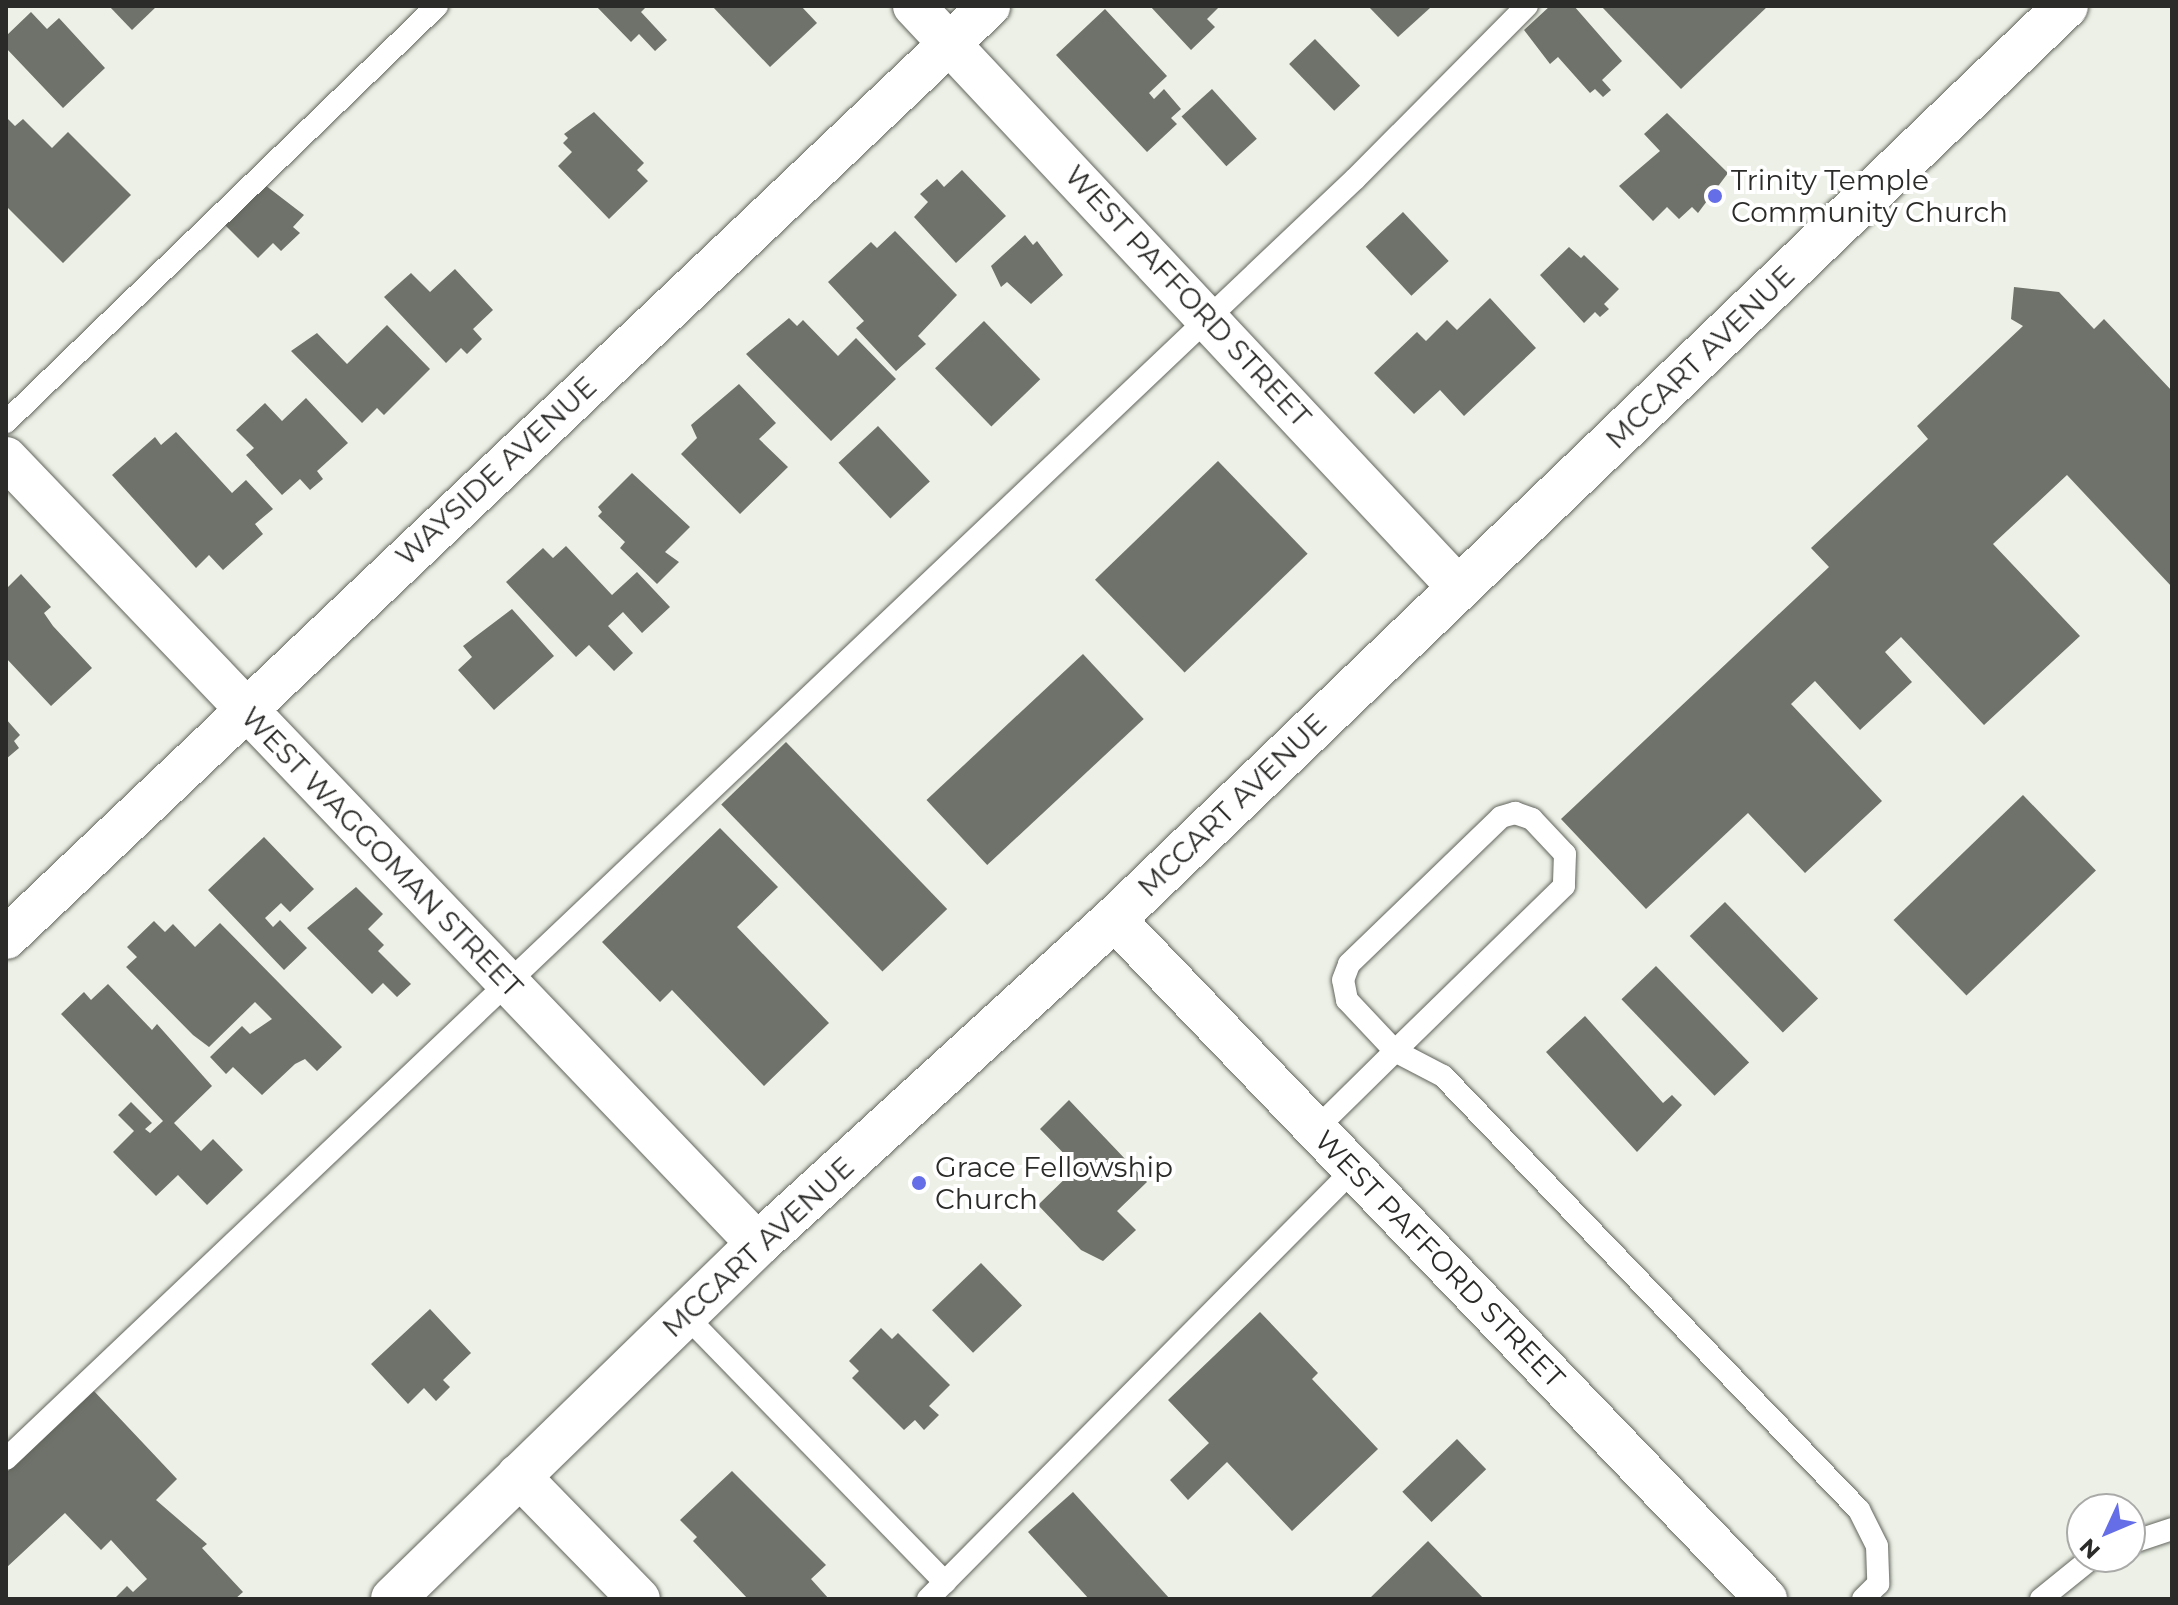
<!DOCTYPE html>
<style>
body{margin:0}
#map{position:relative;width:2178px;height:1605px;overflow:hidden;background:#ecf0e6;font-family:Montserrat,sans-serif}
div>[style]{position:absolute}
.building>*{inset:0;background:#6e726a;transform-origin:0 0}
.roads{filter:drop-shadow(0 0 2px #62655d) drop-shadow(0 0 2px #62655d)}
.lane>*{height:22px;margin:-11px;padding:0 11px;transform-origin:11px;border-radius:11px;background:#fff}
.street>*{height:42px;margin:-21px;padding:0 21px;transform-origin:21px;border-radius:21px;background:#fff}
.secondary>*{height:44px;margin:-22px;padding:0 22px;transform-origin:22px;border-radius:22px;background:#fff}
.dots>*{width:22px;height:22px;translate:-50% -50%;box-sizing:border-box;border:4px solid #fff;border-radius:50%}
span{translate:-50% -50%;white-space:nowrap;text-align:center;line-height:1.15;-webkit-text-stroke:8px #fff;paint-order:stroke}
.poi-label{font-size:28px;color:#2b2c29}
.left{translate:0 -50%;text-align:left}
.street-label{font-size:28px;color:#2b2c29}
.frame{position:absolute;inset:0;border:8px solid #2b2c29;pointer-events:none}
.north{position:absolute;left:2066px;top:1493px;width:80px;height:80px;box-sizing:border-box;background:#fff;border:2px solid #aaaba9;border-radius:50%;rotate:226deg;font-size:22px;font-weight:700;line-height:32px;text-align:center;color:#2b2c29}
.north::after{content:'';display:block;margin:auto;width:28px;height:36px;background:#656ee7;clip-path:polygon(50% 0,100% 100%,50% 72%,0 100%)}
</style>
<div id="map">
<div class="building">
<i style="clip-path:polygon(109px 6px,157px 6px,132px 30px)"></i>
<i style="clip-path:polygon(596px 6px,647px 6px,641px 12px,667px 40px,655px 51px,639px 34px,631px 42px)"></i>
<i style="clip-path:polygon(712px 6px,801px 6px,817px 23px,770px 67px)"></i>
<i style="clip-path:polygon(1150px 6px,1220px 6px,1207px 19px,1215px 27px,1191px 50px)"></i>
<i style="clip-path:polygon(1368px 6px,1428px 6px,1430px 8px,1398px 37px)"></i>
<i style="clip-path:polygon(1550px 6px,1574px 6px,1622px 61px,1602px 80px,1611px 90px,1603px 97px,1595px 89px,1590px 93px,1558px 57px,1550px 64px,1524px 30px)"></i>
<i style="clip-path:polygon(1601px 6px,1768px 6px,1681px 89px)"></i>
<i style="clip-path:polygon(1105px 9px,1167px 76px,1149px 93px,1154px 99px,1164px 89px,1181px 109px,1171px 118px,1177px 124px,1147px 152px,1056px 55px)"></i>
<i style="clip-path:polygon(31px 12px,47px 29px,59px 18px,105px 68px,63px 108px,6px 48px,6px 36px)"></i>
<i style="left:1315px;top:39px;width:65px;height:36px;rotate:46deg"></i>
<i style="left:1212px;top:89px;width:67px;height:41px;rotate:48deg"></i>
<i style="clip-path:polygon(594px 112px,644px 163px,637px 170px,648px 181px,609px 219px,558px 166px,572px 152px,563px 143px,568px 138px,564px 134px)"></i>
<i style="clip-path:polygon(1667px 113px,1728px 173px,1698px 213px,1692px 207px,1679px 219px,1667px 207px,1653px 221px,1619px 186px,1660px 151px,1644px 134px)"></i>
<i style="clip-path:polygon(6px 117px,15px 126px,23px 119px,52px 148px,68px 132px,131px 195px,63px 263px,6px 206px)"></i>
<i style="clip-path:polygon(962px 170px,1006px 216px,956px 263px,914px 217px,928px 202px,920px 194px,937px 179px,944px 187px)"></i>
<i style="clip-path:polygon(265px 185px,304px 215px,293px 227px,300px 233px,281px 251px,273px 243px,258px 258px,225px 225px)"></i>
<i style="left:1403px;top:212px;width:67px;height:51px;rotate:47deg"></i>
<i style="clip-path:polygon(895px 231px,957px 295px,918px 336px,926px 344px,896px 371px,856px 328px,864px 321px,828px 282px,871px 242px,877px 248px)"></i>
<i style="clip-path:polygon(1025px 235px,1033px 245px,1037px 241px,1063px 275px,1031px 304px,1007px 282px,1001px 287px,991px 266px)"></i>
<i style="clip-path:polygon(1569px 247px,1581px 258px,1584px 255px,1619px 289px,1604px 304px,1609px 309px,1600px 317px,1595px 312px,1584px 323px,1540px 275px)"></i>
<i style="clip-path:polygon(455px 269px,493px 310px,473px 329px,482px 339px,467px 354px,461px 348px,446px 363px,384px 297px,411px 273px,430px 292px)"></i>
<i style="clip-path:polygon(2014px 287px,2059px 292px,2094px 329px,2104px 319px,2172px 391px,2172px 587px,2067px 475px,1993px 544px,2080px 636px,1984px 725px,1901px 637px,1885px 652px,1912px 682px,1860px 730px,1815px 681px,1791px 704px,1882px 801px,1805px 873px,1748px 813px,1646px 909px,1561px 819px,1829px 567px,1811px 548px,1928px 439px,1917px 426px,2023px 326px,2011px 319px)"></i>
<i style="clip-path:polygon(1490px 298px,1536px 348px,1464px 416px,1440px 390px,1414px 414px,1374px 373px,1417px 332px,1426px 341px,1447px 320px,1457px 330px)"></i>
<i style="clip-path:polygon(789px 318px,797px 326px,803px 320px,838px 356px,856px 338px,896px 379px,831px 441px,746px 354px)"></i>
<i style="left:984px;top:321px;width:81px;height:68px;rotate:46deg"></i>
<i style="clip-path:polygon(387px 325px,430px 369px,384px 415px,377px 408px,362px 423px,291px 351px,317px 333px,347px 364px)"></i>
<i style="clip-path:polygon(739px 384px,776px 423px,759px 439px,788px 467px,740px 514px,681px 454px,697px 438px,691px 425px)"></i>
<i style="clip-path:polygon(306px 398px,348px 443px,317px 471px,323px 479px,310px 490px,300px 479px,282px 495px,246px 455px,254px 448px,236px 430px,265px 403px,282px 421px)"></i>
<i style="left:878px;top:426px;width:76px;height:54px;rotate:47deg"></i>
<i style="clip-path:polygon(176px 432px,232px 493px,246px 480px,273px 509px,255px 524px,263px 534px,223px 570px,209px 555px,196px 568px,112px 475px,155px 437px,161px 445px)"></i>
<i style="left:1218px;top:461px;width:129px;height:171px;rotate:46deg"></i>
<i style="clip-path:polygon(632px 473px,690px 527px,665px 552px,679px 562px,657px 584px,620px 548px,625px 542px,598px 516px,602px 512px,598px 507px)"></i>
<i style="clip-path:polygon(566px 546px,612px 595px,637px 572px,670px 607px,642px 633px,623px 612px,608px 626px,633px 653px,614px 671px,589px 645px,576px 657px,506px 582px,543px 548px,553px 558px)"></i>
<i style="clip-path:polygon(21px 574px,51px 607px,44px 613px,53px 626px,92px 668px,51px 706px,6px 658px,6px 589px)"></i>
<i style="clip-path:polygon(512px 609px,554px 656px,494px 710px,458px 670px,472px 657px,463px 646px)"></i>
<i style="left:1083px;top:654px;width:89px;height:214px;rotate:47deg"></i>
<i style="clip-path:polygon(6px 719px,20px 735px,14px 741px,19px 748px,6px 759px)"></i>
<i style="left:786px;top:742px;width:232px;height:90px;rotate:46deg"></i>
<i style="left:2023px;top:795px;width:105px;height:180px;rotate:46deg"></i>
<i style="clip-path:polygon(720px 828px,778px 887px,737px 927px,829px 1023px,764px 1086px,672px 990px,660px 1002px,602px 942px)"></i>
<i style="clip-path:polygon(264px 837px,314px 889px,290px 912px,281px 903px,265px 918px,273px 927px,280px 920px,307px 948px,284px 970px,208px 890px)"></i>
<i style="clip-path:polygon(356px 887px,383px 914px,368px 929px,384px 945px,378px 951px,411px 984px,397px 997px,383px 983px,372px 994px,307px 928px)"></i>
<i style="left:1725px;top:902px;width:134px;height:49px;rotate:46deg"></i>
<i style="clip-path:polygon(154px 921px,165px 932px,173px 924px,195px 947px,220px 923px,342px 1047px,317px 1071px,305px 1059px,295px 1064px,262px 1095px,233px 1067px,226px 1074px,210px 1057px,242px 1026px,250px 1034px,272px 1019px,255px 1002px,209px 1047px,193px 1035px,126px 967px,137px 957px,127px 947px)"></i>
<i style="left:1656px;top:966px;width:134px;height:48px;rotate:46deg"></i>
<i style="clip-path:polygon(108px 984px,152px 1030px,157px 1024px,212px 1086px,174px 1123px,201px 1151px,213px 1139px,243px 1170px,207px 1205px,178px 1175px,156px 1196px,113px 1152px,134px 1131px,118px 1115px,131px 1102px,152px 1123px,145px 1129px,150px 1133px,163px 1121px,61px 1014px,84px 992px,91px 1000px)"></i>
<i style="clip-path:polygon(1585px 1016px,1663px 1103px,1672px 1095px,1682px 1105px,1637px 1152px,1546px 1052px)"></i>
<i style="clip-path:polygon(1069px 1100px,1147px 1182px,1117px 1211px,1136px 1230px,1103px 1261px,1081px 1250px,1038px 1205px,1077px 1167px,1040px 1129px)"></i>
<i style="left:981px;top:1263px;width:59px;height:68px;rotate:46deg"></i>
<i style="clip-path:polygon(430px 1309px,471px 1353px,443px 1380px,450px 1387px,436px 1401px,424px 1388px,408px 1404px,371px 1364px)"></i>
<i style="clip-path:polygon(1260px 1312px,1318px 1373px,1312px 1379px,1378px 1449px,1292px 1531px,1227px 1462px,1188px 1500px,1170px 1480px,1209px 1443px,1168px 1400px)"></i>
<i style="clip-path:polygon(881px 1328px,892px 1339px,898px 1333px,950px 1385px,929px 1406px,939px 1415px,924px 1430px,915px 1420px,904px 1430px,852px 1378px,859px 1371px,849px 1361px)"></i>
<i style="clip-path:polygon(93px 1390px,177px 1479px,156px 1500px,207px 1544px,202px 1548px,243px 1592px,235px 1599px,114px 1599px,127px 1586px,133px 1592px,147px 1579px,111px 1540px,101px 1550px,65px 1513px,6px 1568px,6px 1473px)"></i>
<i style="left:1457px;top:1439px;width:42px;height:76px;rotate:46deg"></i>
<i style="clip-path:polygon(732px 1471px,826px 1565px,811px 1579px,829px 1599px,748px 1599px,693px 1541px,697px 1537px,680px 1520px)"></i>
<i style="clip-path:polygon(1073px 1492px,1170px 1599px,1089px 1599px,1028px 1532px)"></i>
<i style="clip-path:polygon(1428px 1541px,1484px 1599px,1369px 1599px,1427px 1542px)"></i>
</div>
<div class="roads">
<div class="lane">
<i style="left:6px;top:422px;width:599px;rotate:-43.99deg"></i>
<i style="left:1515px;top:813px;width:18px;rotate:19deg"></i>
<i style="left:1532px;top:819px;width:48px;rotate:46.7deg"></i>
<i style="left:1565px;top:854px;width:32px;rotate:92deg"></i>
<i style="left:1564px;top:886px;width:236px;rotate:135.7deg"></i>
<i style="left:1395px;top:1051px;width:70px;rotate:-133.3deg"></i>
<i style="left:1347px;top:1000px;width:20px;rotate:-101deg"></i>
<i style="left:1343px;top:980px;width:17px;rotate:-69deg"></i>
<i style="left:1349px;top:964px;width:211px;rotate:-44deg"></i>
<i style="left:1501px;top:817px;width:15px;rotate:-16deg"></i>
<i style="left:1316px;top:1129px;width:111px;rotate:-44.6deg"></i>
<i style="left:1395px;top:1051px;width:54px;rotate:27.5deg"></i>
<i style="left:1443px;top:1076px;width:601px;rotate:46.21deg"></i>
<i style="left:1859px;top:1510px;width:40px;rotate:63.4deg"></i>
<i style="left:1877px;top:1546px;width:38px;rotate:88deg"></i>
<i style="left:1878px;top:1584px;width:21px;rotate:135deg"></i>
<i style="left:685px;top:1315px;width:373px;rotate:45.8deg"></i>
<i style="left:6px;top:1459px;width:1860px;rotate:-43.5deg"></i>
<i style="left:1355px;top:179px;width:244px;rotate:-45.2deg"></i>
<i style="left:2130px;top:1543px;width:44px;rotate:-18.4deg"></i>
<i style="left:928px;top:1599px;width:605px;rotate:-45.27deg"></i>
<i style="left:2041px;top:1599px;width:67px;rotate:-38.9deg"></i>
</div>
<div class="street">
<i style="left:914px;top:6px;width:797px;rotate:46.88deg"></i>
<i style="left:6px;top:458px;width:1088px;rotate:46.27deg"></i>
<i style="left:1114px;top:919px;width:942px;rotate:46.2deg"></i>
<i style="left:6px;top:938px;width:1355px;rotate:-43.47deg"></i>
<i style="left:518px;top:1475px;width:173px;rotate:45.7deg"></i>
</div>
<div class="secondary">
<i style="left:393px;top:1599px;width:509px;rotate:-44.2deg"></i>
<i style="left:758px;top:1244px;width:482px;rotate:-42.4deg"></i>
<i style="left:1114px;top:919px;width:1319px;rotate:-43.8deg"></i>
</div>
</div>
<div class="dots">
<i style="left:1715px;top:196px;background:#656ee7"></i>
<i style="left:919px;top:1183px;background:#656ee7"></i>
</div>
<div class="poi-label">
<span class="left" style="left:1731px;top:196px">Trinity Temple<br>Community Church</span>
<span class="left" style="left:935px;top:1183px">Grace Fellowship<br>Church</span>
</div>
<div class="street-label">
<span style="left:1188px;top:296px;rotate:47deg">WEST PAFFORD STREET</span>
<span style="left:1700px;top:357px;rotate:-44deg">MCCART AVENUE</span>
<span style="left:496px;top:471px;rotate:-43deg">WAYSIDE AVENUE</span>
<span style="left:1232px;top:805px;rotate:-44deg">MCCART AVENUE</span>
<span style="left:382px;top:852px;rotate:46deg">WEST WAGGOMAN STREET</span>
<span style="left:758px;top:1247px;rotate:-43deg">MCCART AVENUE</span>
<span style="left:1440px;top:1259px;rotate:46deg">WEST PAFFORD STREET</span>
</div>
<div class="frame"></div>
<div class="north">N</div>
</div>
